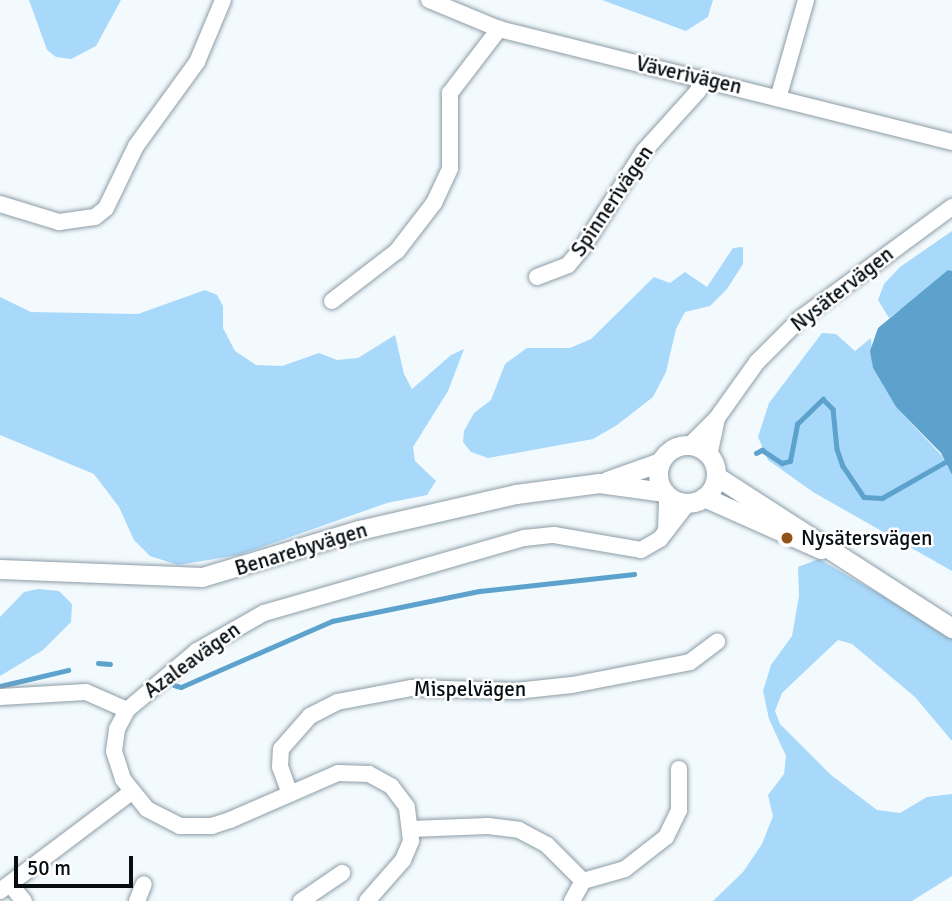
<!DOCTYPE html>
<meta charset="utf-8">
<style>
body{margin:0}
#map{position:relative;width:952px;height:901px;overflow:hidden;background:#f3fafe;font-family:Signika,sans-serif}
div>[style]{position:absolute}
.green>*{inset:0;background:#a8d9fa}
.water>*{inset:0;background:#5da2cd}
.stream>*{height:4.5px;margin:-2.25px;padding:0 2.25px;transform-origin:2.25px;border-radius:2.25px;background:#5da2cd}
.roads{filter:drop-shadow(0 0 2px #8d9da7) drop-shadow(0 0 2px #8d9da7)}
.minor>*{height:16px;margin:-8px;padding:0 8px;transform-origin:8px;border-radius:8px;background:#fff}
.tertiary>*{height:19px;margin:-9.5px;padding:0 9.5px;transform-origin:9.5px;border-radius:9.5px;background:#fff}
.tertiary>.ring{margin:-9.5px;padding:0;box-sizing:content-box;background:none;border:19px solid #fff;border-radius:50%}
.dots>*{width:19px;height:19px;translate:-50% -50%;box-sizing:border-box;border:4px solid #fff;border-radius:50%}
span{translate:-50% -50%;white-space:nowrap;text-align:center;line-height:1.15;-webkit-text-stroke:5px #fff;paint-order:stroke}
.street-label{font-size:21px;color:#070d10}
.poi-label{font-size:21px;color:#070d10}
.left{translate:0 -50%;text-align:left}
.scale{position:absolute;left:14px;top:856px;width:119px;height:32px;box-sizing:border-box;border:4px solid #070d10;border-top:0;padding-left:9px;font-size:21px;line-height:24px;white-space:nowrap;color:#070d10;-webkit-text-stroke:5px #fff;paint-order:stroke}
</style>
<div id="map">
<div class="green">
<i style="clip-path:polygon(29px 0,121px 0,96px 46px,71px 59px,56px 57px,47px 50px)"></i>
<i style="clip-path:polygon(602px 0,713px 0,708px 17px,686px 31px)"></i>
<i style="clip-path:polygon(952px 231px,952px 271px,889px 318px,878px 300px,884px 284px,900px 267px)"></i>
<i style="clip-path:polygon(743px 247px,743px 264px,727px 289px,710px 306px,685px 312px,676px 329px,666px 372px,653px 397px,617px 425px,593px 439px,488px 458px,471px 452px,463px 442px,464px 431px,474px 413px,491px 400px,505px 364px,527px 348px,570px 348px,591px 339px,654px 277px,670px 283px,685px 272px,707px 287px,733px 248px)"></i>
<i style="clip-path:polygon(205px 290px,217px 295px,223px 306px,223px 328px,235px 351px,256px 365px,282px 366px,319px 353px,337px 360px,358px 358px,395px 335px,404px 374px,412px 389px,451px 355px,464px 349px,448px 391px,413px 447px,415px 461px,436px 481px,427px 495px,387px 503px,239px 555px,178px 565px,150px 556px,134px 540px,119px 507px,94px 474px,0 435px,0 297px,31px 312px,138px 314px)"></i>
<i style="clip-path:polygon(822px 333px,836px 334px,855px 351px,871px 338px,873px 368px,896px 407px,942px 456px,952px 475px,952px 571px,813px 492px,768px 460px,758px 437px,769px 403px)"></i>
<i style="clip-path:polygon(819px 559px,952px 636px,952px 741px,915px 697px,852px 644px,838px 640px,782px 693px,775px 711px,780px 724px,831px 775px,877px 810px,900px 813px,927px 797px,952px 794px,952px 876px,912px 901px,713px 901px,743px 872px,762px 844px,773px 816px,768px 795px,784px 774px,786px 756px,769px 719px,763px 691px,771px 665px,792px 636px,799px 596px,798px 567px)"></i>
<i style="clip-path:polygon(38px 589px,59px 591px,72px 604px,71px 622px,43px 650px,0 676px,0 617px,24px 592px)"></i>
</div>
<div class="water">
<i style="clip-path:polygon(948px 270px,952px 271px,952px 475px,941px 453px,896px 407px,873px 368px,870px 351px,878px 328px)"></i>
</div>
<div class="stream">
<i style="left:756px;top:453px;width:7px;rotate:-27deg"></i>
<i style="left:762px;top:450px;width:24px;rotate:33deg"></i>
<i style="left:782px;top:463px;width:8px;rotate:-14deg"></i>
<i style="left:790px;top:461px;width:38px;rotate:-79deg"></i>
<i style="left:797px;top:424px;width:36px;rotate:-44deg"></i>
<i style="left:823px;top:399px;width:14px;rotate:45deg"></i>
<i style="left:833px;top:409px;width:40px;rotate:84.3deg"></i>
<i style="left:837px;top:449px;width:18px;rotate:71deg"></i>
<i style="left:843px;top:466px;width:37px;rotate:56deg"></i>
<i style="left:864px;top:497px;width:18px;rotate:3deg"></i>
<i style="left:882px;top:498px;width:73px;rotate:-29.7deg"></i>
<i style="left:98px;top:663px;width:12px;rotate:5deg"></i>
<i style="left:174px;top:685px;width:7px;rotate:16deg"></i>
<i style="left:181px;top:687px;width:165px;rotate:-23.6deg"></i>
<i style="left:332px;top:621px;width:151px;rotate:-11.5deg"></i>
<i style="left:480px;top:591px;width:155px;rotate:-6.3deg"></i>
<i style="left:0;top:686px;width:70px;rotate:-13.2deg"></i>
</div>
<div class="roads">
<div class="minor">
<i style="left:429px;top:0;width:76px;rotate:22.5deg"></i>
<i style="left:499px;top:29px;width:467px;rotate:14deg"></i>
<i style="left:779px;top:95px;width:99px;rotate:-74.1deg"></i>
<i style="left:0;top:204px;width:62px;rotate:17deg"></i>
<i style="left:59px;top:222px;width:36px;rotate:-8deg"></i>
<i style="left:95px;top:217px;width:14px;rotate:-39deg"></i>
<i style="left:106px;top:208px;width:69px;rotate:-64.2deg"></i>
<i style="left:136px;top:146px;width:104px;rotate:-54deg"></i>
<i style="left:197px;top:62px;width:67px;rotate:-67.2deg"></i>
<i style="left:537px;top:277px;width:33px;rotate:-21deg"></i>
<i style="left:568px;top:265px;width:23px;rotate:-50deg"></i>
<i style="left:583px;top:247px;width:114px;rotate:-57.6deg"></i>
<i style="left:644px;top:151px;width:81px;rotate:-48deg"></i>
<i style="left:698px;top:91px;width:13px;rotate:-77deg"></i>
<i style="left:332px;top:301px;width:82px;rotate:-37.6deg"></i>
<i style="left:397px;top:251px;width:61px;rotate:-52.4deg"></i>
<i style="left:434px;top:203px;width:38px;rotate:-65deg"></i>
<i style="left:450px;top:168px;width:75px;rotate:-90deg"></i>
<i style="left:450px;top:93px;width:81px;rotate:-52.6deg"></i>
<i style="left:690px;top:445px;width:38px;rotate:-45deg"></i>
<i style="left:717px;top:418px;width:69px;rotate:-54.5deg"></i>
<i style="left:757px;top:362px;width:61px;rotate:-45deg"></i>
<i style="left:800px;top:319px;width:189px;rotate:-36.4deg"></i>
<i style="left:709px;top:456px;width:39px;rotate:-78deg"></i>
<i style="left:666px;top:530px;width:34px;rotate:-88deg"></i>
<i style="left:0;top:697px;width:86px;rotate:-3.3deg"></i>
<i style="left:86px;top:692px;width:45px;rotate:23.7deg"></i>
<i style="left:290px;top:794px;width:29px;rotate:-110deg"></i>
<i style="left:280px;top:767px;width:18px;rotate:-87deg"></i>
<i style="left:281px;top:749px;width:44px;rotate:-48.7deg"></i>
<i style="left:310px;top:716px;width:30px;rotate:-27deg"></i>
<i style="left:337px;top:702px;width:75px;rotate:-10.7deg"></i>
<i style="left:411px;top:688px;width:105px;rotate:1.6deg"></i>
<i style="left:516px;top:691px;width:56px;rotate:-6.1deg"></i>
<i style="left:572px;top:685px;width:120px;rotate:-11deg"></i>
<i style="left:690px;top:662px;width:34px;rotate:-37deg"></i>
<i style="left:411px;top:829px;width:77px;rotate:-2.2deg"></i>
<i style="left:488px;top:826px;width:31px;rotate:7deg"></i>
<i style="left:519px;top:830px;width:32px;rotate:28deg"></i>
<i style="left:547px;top:845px;width:51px;rotate:45deg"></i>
<i style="left:583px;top:881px;width:23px;rotate:119deg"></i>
<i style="left:583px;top:881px;width:44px;rotate:-15.9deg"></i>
<i style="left:625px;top:869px;width:52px;rotate:-38deg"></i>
<i style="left:666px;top:837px;width:30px;rotate:-64deg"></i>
<i style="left:679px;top:810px;width:41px;rotate:-90deg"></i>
<i style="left:10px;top:884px;width:22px;rotate:51deg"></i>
<i style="left:0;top:891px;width:163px;rotate:-37deg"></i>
<i style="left:137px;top:901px;width:18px;rotate:-68deg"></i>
<i style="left:301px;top:901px;width:50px;rotate:-34.3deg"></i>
<i style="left:367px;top:901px;width:55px;rotate:-48.7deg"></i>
<i style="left:403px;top:860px;width:21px;rotate:-67deg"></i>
<i style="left:411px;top:841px;width:34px;rotate:-97deg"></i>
<i style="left:407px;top:807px;width:26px;rotate:-127deg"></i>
<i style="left:391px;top:786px;width:25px;rotate:-151deg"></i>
<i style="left:369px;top:774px;width:31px;rotate:-178deg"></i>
<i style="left:338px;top:773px;width:118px;rotate:156.5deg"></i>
<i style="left:230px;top:820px;width:19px;rotate:162deg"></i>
<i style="left:212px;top:826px;width:32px;rotate:180deg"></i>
<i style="left:180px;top:826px;width:37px;rotate:-153deg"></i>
<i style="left:147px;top:809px;width:38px;rotate:-129deg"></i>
<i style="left:123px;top:779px;width:29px;rotate:-108deg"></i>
<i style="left:114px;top:751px;width:22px;rotate:-82deg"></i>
<i style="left:117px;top:729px;width:21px;rotate:-62deg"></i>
<i style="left:127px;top:710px;width:92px;rotate:-40.1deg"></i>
<i style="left:197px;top:651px;width:77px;rotate:-29.6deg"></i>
<i style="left:264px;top:613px;width:271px;rotate:-16.1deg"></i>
<i style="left:524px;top:538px;width:30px;rotate:-6deg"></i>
<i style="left:554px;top:535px;width:88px;rotate:9.8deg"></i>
<i style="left:641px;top:550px;width:22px;rotate:-30deg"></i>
<i style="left:660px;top:539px;width:46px;rotate:-52.1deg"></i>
</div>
<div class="tertiary">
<i class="ring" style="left:658px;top:445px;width:39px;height:39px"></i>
<i style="left:716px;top:476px;width:281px;rotate:32.8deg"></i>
<i style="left:607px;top:481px;width:56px;rotate:-19.7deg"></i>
<i style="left:704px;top:497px;width:128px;rotate:24deg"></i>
<i style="left:0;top:569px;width:202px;rotate:2.3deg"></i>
<i style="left:202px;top:577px;width:164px;rotate:-16.7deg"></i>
<i style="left:359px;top:530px;width:161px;rotate:-12.9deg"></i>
<i style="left:516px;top:494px;width:84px;rotate:-7.5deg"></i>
<i style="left:599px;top:483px;width:66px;rotate:7.9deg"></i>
</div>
</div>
<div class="dots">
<i style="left:787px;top:538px;background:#92531a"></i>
</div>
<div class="street-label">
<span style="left:689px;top:75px;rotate:13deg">Väverivägen</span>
<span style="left:612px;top:201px;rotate:-56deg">Spinnerivägen</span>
<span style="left:842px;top:289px;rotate:-38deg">Nysätervägen</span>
<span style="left:301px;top:549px;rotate:-17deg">Benarebyvägen</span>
<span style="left:192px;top:660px;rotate:-36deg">Azaleavägen</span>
<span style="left:470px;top:689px">Mispelvägen</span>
</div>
<div class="poi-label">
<span class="left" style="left:801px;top:538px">Nysätersvägen</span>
</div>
<div class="scale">50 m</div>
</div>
